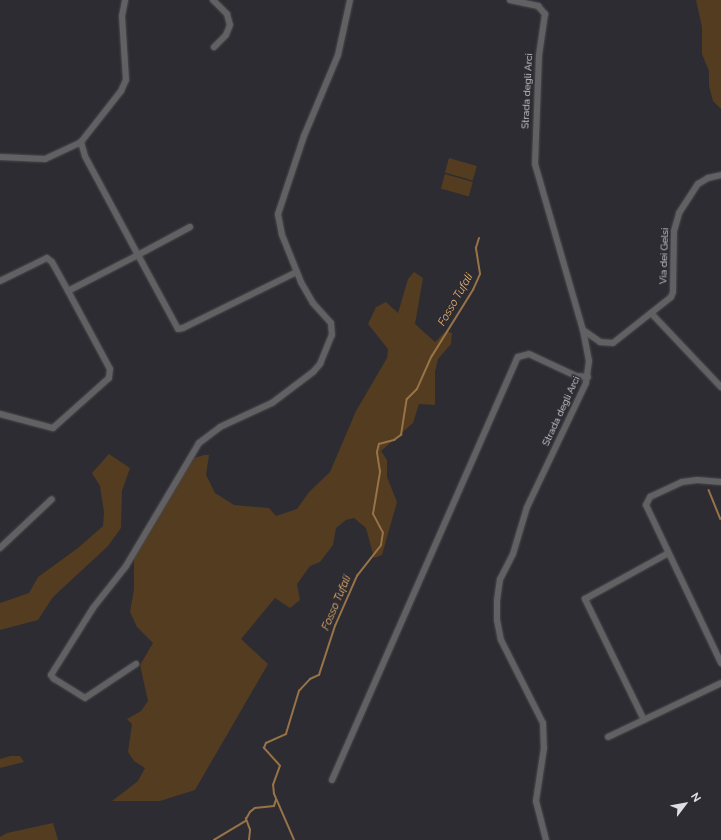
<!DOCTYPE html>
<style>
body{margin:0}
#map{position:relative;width:721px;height:840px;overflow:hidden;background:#2d2c32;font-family:Raleway,sans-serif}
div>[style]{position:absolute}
.green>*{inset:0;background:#533c20;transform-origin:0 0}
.stream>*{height:1.5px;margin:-0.75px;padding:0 0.75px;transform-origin:0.75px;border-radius:0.75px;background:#987347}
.roads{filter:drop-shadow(0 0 1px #49494e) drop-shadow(0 0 1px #49494e)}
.minor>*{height:6px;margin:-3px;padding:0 3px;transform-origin:3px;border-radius:3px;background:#616063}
span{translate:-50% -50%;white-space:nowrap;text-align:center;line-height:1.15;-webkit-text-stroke:3px #2d2c32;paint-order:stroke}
.street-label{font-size:10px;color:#dfdfe2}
.water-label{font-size:11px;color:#ebb371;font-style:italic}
.north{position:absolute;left:665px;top:784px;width:40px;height:40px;-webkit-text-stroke:3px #2d2c32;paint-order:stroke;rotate:58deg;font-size:11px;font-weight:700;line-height:16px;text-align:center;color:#dfdfe2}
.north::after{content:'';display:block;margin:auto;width:14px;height:18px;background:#dfdfe2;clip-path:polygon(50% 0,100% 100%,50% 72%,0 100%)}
</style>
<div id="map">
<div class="green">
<i style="clip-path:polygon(696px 0,721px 0,721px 109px,713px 101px,709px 86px,709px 71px,702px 54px,702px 27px)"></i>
<i style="left:449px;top:158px;width:29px;height:15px;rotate:16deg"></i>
<i style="left:445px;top:174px;width:29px;height:15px;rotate:16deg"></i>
<i style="clip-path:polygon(414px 272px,423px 278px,415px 324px,435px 342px,446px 331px,452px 333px,451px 344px,438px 359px,435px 372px,435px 405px,419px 404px,413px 423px,381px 451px,387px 460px,387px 477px,397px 502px,382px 555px,374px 558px,366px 528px,354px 518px,346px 520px,336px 528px,333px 545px,320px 562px,310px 566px,297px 584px,300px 600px,290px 608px,275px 598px,241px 639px,268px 664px,195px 790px,160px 801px,112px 801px,138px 781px,145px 768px,134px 761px,128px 752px,132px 724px,127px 719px,141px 711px,148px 701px,140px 665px,153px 643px,137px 627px,130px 612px,134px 589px,134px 556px,194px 458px,204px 455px,209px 455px,206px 475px,215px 493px,234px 505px,269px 508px,276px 516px,297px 509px,309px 492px,330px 472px,356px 411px,387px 358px,388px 349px,368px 324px,376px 307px,386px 302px,398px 313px,408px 279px)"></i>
<i style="clip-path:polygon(109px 454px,130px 468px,122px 491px,121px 528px,108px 546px,53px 597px,38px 620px,0 630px,0 603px,29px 593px,38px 577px,78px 548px,103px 526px,104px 512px,100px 486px,92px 473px)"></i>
<i style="clip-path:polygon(10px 756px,20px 756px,24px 762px,0 768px,0 759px)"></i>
<i style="clip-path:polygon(53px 823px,58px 840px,0 840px,0 837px,7px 833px)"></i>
</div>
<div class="stream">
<i style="left:709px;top:490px;width:31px;rotate:68deg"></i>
<i style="left:214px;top:840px;width:37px;rotate:-31deg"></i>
<i style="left:249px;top:840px;width:10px;rotate:-84deg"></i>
<i style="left:250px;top:830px;width:12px;rotate:-110deg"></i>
<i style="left:246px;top:819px;width:8px;rotate:-60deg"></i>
<i style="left:250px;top:812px;width:6px;rotate:-39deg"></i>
<i style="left:255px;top:808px;width:19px;rotate:-6deg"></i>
<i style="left:274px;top:806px;width:6px;rotate:-72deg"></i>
<i style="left:294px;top:840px;width:50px;rotate:-113.5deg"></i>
<i style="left:274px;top:794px;width:9px;rotate:-96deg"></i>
<i style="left:273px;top:785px;width:20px;rotate:-70deg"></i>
<i style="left:280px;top:766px;width:24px;rotate:-132deg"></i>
<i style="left:264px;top:748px;width:5px;rotate:-68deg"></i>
<i style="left:266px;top:743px;width:22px;rotate:-24deg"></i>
<i style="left:286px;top:734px;width:45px;rotate:-73.2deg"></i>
<i style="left:299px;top:691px;width:16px;rotate:-47deg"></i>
<i style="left:310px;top:679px;width:10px;rotate:-24deg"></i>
<i style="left:319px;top:675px;width:52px;rotate:-71.9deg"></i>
<i style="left:335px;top:626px;width:55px;rotate:-66.3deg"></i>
<i style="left:357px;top:576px;width:39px;rotate:-52deg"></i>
<i style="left:381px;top:545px;width:12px;rotate:-81deg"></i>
<i style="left:383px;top:533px;width:21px;rotate:-118deg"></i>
<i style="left:373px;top:514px;width:43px;rotate:-80.5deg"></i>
<i style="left:380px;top:472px;width:20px;rotate:-99deg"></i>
<i style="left:377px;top:452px;width:8px;rotate:-76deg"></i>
<i style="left:379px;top:444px;width:16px;rotate:-15deg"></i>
<i style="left:394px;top:440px;width:9px;rotate:-36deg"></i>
<i style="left:401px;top:435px;width:36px;rotate:-81deg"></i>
<i style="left:407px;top:399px;width:14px;rotate:-45deg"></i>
<i style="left:417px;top:389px;width:36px;rotate:-66deg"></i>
<i style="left:432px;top:356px;width:78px;rotate:-58.2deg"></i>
<i style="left:473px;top:290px;width:17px;rotate:-66deg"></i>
<i style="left:480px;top:274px;width:26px;rotate:-99deg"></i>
<i style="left:476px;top:248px;width:10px;rotate:-73deg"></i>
</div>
<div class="roads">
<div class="minor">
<i style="left:213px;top:0;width:20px;rotate:45deg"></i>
<i style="left:227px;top:14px;width:11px;rotate:75deg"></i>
<i style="left:230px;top:25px;width:11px;rotate:112deg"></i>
<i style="left:226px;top:35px;width:17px;rotate:135deg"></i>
<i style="left:510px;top:0;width:29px;rotate:12deg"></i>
<i style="left:538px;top:6px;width:11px;rotate:49deg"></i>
<i style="left:545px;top:14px;width:41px;rotate:98.3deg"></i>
<i style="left:539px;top:55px;width:109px;rotate:92.1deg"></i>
<i style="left:535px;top:164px;width:173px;rotate:73.9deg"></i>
<i style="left:583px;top:330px;width:32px;rotate:79deg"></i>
<i style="left:589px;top:361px;width:22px;rotate:98deg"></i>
<i style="left:586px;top:383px;width:137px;rotate:115.4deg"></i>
<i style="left:527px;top:507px;width:49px;rotate:106.6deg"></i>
<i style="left:513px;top:554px;width:28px;rotate:117deg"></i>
<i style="left:500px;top:579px;width:22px;rotate:98deg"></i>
<i style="left:497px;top:601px;width:19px;rotate:90deg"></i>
<i style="left:497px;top:620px;width:20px;rotate:79deg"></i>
<i style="left:501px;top:640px;width:93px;rotate:63.2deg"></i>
<i style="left:543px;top:723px;width:25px;rotate:88deg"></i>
<i style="left:544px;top:748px;width:54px;rotate:98.6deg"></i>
<i style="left:536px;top:801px;width:40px;rotate:75.6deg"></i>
<i style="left:0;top:157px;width:45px;rotate:2.5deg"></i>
<i style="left:45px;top:159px;width:40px;rotate:-25deg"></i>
<i style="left:190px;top:227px;width:59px;rotate:151.7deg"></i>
<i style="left:138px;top:255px;width:84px;rotate:61.6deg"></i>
<i style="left:178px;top:329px;width:5px;rotate:-11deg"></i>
<i style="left:183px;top:328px;width:127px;rotate:-26.2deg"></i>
<i style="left:0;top:281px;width:52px;rotate:-26.1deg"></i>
<i style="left:47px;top:258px;width:6px;rotate:39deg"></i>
<i style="left:52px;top:262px;width:33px;rotate:61deg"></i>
<i style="left:68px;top:291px;width:79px;rotate:-27.2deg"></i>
<i style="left:138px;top:255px;width:112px;rotate:-118.2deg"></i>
<i style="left:85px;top:156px;width:15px;rotate:-106deg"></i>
<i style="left:81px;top:142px;width:65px;rotate:-51.9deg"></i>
<i style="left:121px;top:91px;width:12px;rotate:-66deg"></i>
<i style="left:126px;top:80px;width:64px;rotate:-93.6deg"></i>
<i style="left:122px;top:16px;width:16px;rotate:-79deg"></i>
<i style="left:651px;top:313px;width:102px;rotate:46.6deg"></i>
<i style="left:583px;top:330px;width:21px;rotate:35deg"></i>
<i style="left:600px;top:342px;width:13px;rotate:4deg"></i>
<i style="left:613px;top:343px;width:74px;rotate:-38.4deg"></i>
<i style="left:671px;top:297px;width:5px;rotate:-68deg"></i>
<i style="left:673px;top:292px;width:61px;rotate:-89.1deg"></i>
<i style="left:674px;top:231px;width:19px;rotate:-74deg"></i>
<i style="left:679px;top:213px;width:35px;rotate:-57deg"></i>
<i style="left:698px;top:184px;width:12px;rotate:-31deg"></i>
<i style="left:708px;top:178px;width:13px;rotate:-13deg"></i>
<i style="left:0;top:414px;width:55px;rotate:14.8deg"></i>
<i style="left:53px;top:428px;width:75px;rotate:-41.8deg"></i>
<i style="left:109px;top:378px;width:9px;rotate:-84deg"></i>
<i style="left:110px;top:369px;width:89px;rotate:-118.3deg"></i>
<i style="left:721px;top:482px;width:24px;rotate:-175deg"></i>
<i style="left:697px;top:480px;width:15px;rotate:172deg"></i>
<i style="left:682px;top:482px;width:35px;rotate:155deg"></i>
<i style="left:650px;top:497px;width:9px;rotate:117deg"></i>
<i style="left:646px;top:505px;width:175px;rotate:64.6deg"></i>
<i style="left:0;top:548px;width:71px;rotate:-43.3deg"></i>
<i style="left:136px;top:664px;width:61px;rotate:146.3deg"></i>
<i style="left:85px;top:698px;width:36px;rotate:-148deg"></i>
<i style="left:54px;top:679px;width:5px;rotate:-127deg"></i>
<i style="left:51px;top:675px;width:79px;rotate:-57.9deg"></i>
<i style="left:93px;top:608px;width:53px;rotate:-51.8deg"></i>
<i style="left:126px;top:566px;width:143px;rotate:-59.3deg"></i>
<i style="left:199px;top:443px;width:26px;rotate:-37deg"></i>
<i style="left:220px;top:427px;width:57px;rotate:-24.8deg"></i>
<i style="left:272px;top:403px;width:51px;rotate:-37.1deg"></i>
<i style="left:313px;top:372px;width:11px;rotate:-49deg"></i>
<i style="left:320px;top:364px;width:31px;rotate:-68deg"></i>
<i style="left:332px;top:335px;width:12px;rotate:-95deg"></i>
<i style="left:331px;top:323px;width:27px;rotate:-132deg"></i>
<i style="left:313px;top:303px;width:24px;rotate:-120deg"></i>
<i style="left:301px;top:282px;width:51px;rotate:-112deg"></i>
<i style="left:282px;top:235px;width:21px;rotate:-101deg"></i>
<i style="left:278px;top:214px;width:82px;rotate:-71.6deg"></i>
<i style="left:304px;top:136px;width:88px;rotate:-67.2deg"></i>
<i style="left:338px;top:55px;width:56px;rotate:-77.7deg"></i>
<i style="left:644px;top:720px;width:135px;rotate:-116deg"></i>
<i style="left:585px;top:599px;width:94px;rotate:-28.8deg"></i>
<i style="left:608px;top:737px;width:125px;rotate:-25.5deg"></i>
<i style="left:332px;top:780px;width:462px;rotate:-66.3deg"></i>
<i style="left:518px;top:357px;width:11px;rotate:-15deg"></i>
<i style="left:529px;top:354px;width:52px;rotate:25.1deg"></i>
<i style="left:576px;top:376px;width:12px;rotate:5deg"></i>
</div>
</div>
<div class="street-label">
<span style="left:527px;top:91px;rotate:-87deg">Strada degli Arci</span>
<span style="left:664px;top:256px;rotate:-88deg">Via dei Gelsi</span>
<span style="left:561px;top:411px;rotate:-65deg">Strada degli Arci</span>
</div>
<div class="water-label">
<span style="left:456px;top:300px;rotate:-60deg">Fosso Tufali</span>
<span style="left:337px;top:603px;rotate:-67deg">Fosso Tufali</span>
</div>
<div class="north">N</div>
</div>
